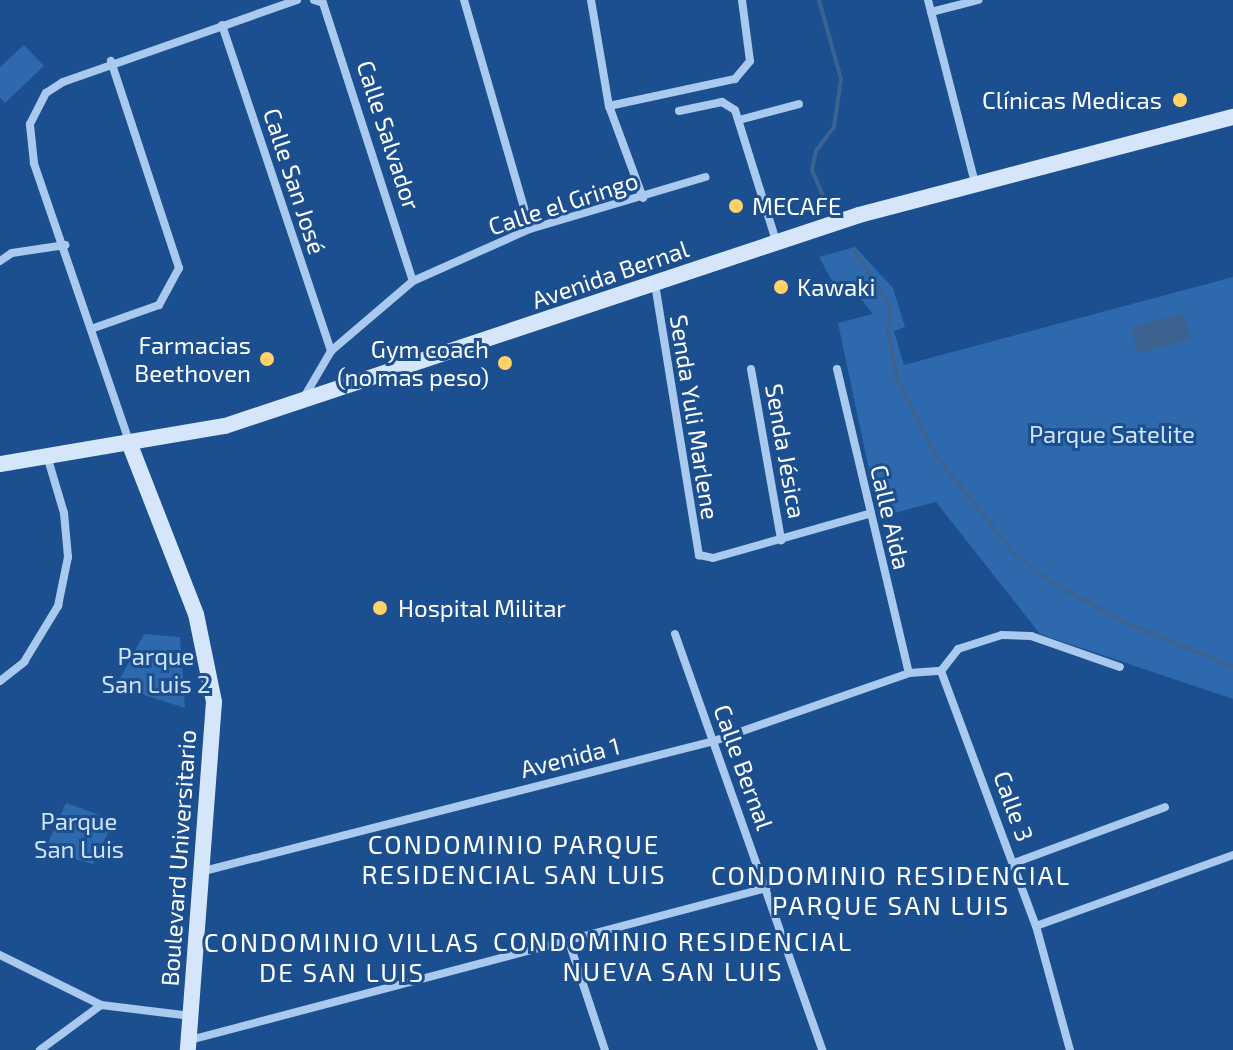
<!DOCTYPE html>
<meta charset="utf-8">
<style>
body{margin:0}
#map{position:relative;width:1233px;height:1050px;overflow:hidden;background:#1b4f8f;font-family:"Exo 2",sans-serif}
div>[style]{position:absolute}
.green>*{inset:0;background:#2e69ad}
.water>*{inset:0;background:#3c6290;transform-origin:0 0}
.stream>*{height:4px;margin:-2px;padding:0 2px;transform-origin:2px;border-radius:2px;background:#3c6290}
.street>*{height:8px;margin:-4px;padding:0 4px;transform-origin:4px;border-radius:4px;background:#a9c9ee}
.secondary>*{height:16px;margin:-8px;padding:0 8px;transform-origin:8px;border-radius:8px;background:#d6e6fa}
.dots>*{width:22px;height:22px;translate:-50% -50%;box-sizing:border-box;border:4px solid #1b4f8f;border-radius:50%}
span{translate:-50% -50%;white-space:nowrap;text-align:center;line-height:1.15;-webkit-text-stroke:6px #1b4f8f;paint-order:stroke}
.poi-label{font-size:24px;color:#fff}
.right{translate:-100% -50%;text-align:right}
.left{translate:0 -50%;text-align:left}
.street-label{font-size:24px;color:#fff}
.park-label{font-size:24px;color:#cfe3fa}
.neighbourhood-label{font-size:26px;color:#fff;letter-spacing:2px}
</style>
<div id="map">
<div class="green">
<i style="clip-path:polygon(24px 45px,44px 66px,5px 103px,0 98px,0 67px)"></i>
<i style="clip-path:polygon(855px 247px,893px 288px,905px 327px,894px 331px,904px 365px,1233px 277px,1233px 699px,1040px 634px,936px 502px,879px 517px,838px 323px,873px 314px,853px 289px,832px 281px,819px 257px)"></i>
<i style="clip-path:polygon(144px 634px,180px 637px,185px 708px,116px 686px)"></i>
<i style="clip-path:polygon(66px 803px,114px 820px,93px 864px,67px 857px,48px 843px)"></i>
</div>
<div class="water">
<i style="left:1184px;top:313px;width:27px;height:55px;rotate:75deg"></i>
</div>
<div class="stream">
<i style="left:819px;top:0;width:82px;rotate:74.4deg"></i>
<i style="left:841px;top:79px;width:49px;rotate:98.3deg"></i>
<i style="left:834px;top:127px;width:30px;rotate:127deg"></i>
<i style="left:816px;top:151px;width:19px;rotate:102deg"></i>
<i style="left:812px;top:170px;width:28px;rotate:67deg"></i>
<i style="left:854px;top:250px;width:70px;rotate:57.9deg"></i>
<i style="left:891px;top:309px;width:21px;rotate:98deg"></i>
<i style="left:888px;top:330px;width:46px;rotate:79.9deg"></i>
<i style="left:896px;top:375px;width:87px;rotate:64deg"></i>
<i style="left:934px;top:453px;width:129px;rotate:51.3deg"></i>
<i style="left:1015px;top:554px;width:46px;rotate:37.9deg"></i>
<i style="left:1051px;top:582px;width:83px;rotate:28.7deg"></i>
<i style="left:1124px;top:622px;width:118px;rotate:22.4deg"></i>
</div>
<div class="street">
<i style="left:314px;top:0;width:9px;rotate:18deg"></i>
<i style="left:323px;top:3px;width:292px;rotate:72.1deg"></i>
<i style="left:464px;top:0;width:238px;rotate:73.9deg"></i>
<i style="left:591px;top:0;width:108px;rotate:80.4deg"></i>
<i style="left:609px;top:106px;width:98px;rotate:69.7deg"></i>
<i style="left:928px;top:0;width:189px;rotate:75.6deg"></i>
<i style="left:931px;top:12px;width:49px;rotate:-14.3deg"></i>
<i style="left:222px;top:25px;width:344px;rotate:71.5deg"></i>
<i style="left:609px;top:106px;width:129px;rotate:-12.1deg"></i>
<i style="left:735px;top:79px;width:23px;rotate:-50deg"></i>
<i style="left:750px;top:61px;width:62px;rotate:-97.5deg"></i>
<i style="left:679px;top:111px;width:44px;rotate:-11.8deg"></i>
<i style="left:722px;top:102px;width:15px;rotate:32deg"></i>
<i style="left:735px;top:110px;width:137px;rotate:72.6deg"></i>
<i style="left:739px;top:120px;width:62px;rotate:-14.9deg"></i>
<i style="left:0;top:261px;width:14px;rotate:-34deg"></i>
<i style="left:12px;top:253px;width:54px;rotate:-8.6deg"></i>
<i style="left:655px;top:284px;width:275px;rotate:80.8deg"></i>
<i style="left:699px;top:555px;width:14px;rotate:12deg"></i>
<i style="left:713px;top:558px;width:162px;rotate:-15.8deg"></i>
<i style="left:91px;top:329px;width:72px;rotate:-19.4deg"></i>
<i style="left:159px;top:305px;width:42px;rotate:-61.6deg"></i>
<i style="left:179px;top:268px;width:218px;rotate:-108.2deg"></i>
<i style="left:751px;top:369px;width:174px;rotate:80deg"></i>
<i style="left:837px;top:369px;width:312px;rotate:76.7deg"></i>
<i style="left:303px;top:399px;width:56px;rotate:-59.7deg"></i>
<i style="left:331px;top:351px;width:108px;rotate:-40.5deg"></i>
<i style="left:413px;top:281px;width:128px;rotate:-24deg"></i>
<i style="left:530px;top:229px;width:183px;rotate:-16.5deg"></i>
<i style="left:130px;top:444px;width:297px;rotate:-108.9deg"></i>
<i style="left:34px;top:163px;width:39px;rotate:-96deg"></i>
<i style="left:30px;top:124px;width:35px;rotate:-63deg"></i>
<i style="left:46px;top:93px;width:20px;rotate:-33deg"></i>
<i style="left:63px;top:82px;width:248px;rotate:-19.3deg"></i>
<i style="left:675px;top:634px;width:441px;rotate:70.5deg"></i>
<i style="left:941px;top:671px;width:272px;rotate:69.6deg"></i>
<i style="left:1036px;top:926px;width:129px;rotate:74.7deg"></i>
<i style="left:941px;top:671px;width:28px;rotate:-52deg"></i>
<i style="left:958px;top:649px;width:46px;rotate:-17.7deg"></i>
<i style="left:1002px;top:635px;width:29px;rotate:2deg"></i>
<i style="left:1031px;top:636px;width:94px;rotate:19.2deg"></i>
<i style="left:0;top:681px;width:31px;rotate:-38deg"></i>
<i style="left:24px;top:662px;width:66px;rotate:-58.7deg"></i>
<i style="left:58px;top:606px;width:50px;rotate:-78.5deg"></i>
<i style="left:68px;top:557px;width:44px;rotate:-95.2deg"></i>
<i style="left:64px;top:513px;width:59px;rotate:-106.6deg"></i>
<i style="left:1014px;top:863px;width:161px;rotate:-20.3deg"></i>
<i style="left:204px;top:871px;width:526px;rotate:-14.3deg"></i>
<i style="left:714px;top:741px;width:207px;rotate:-19.2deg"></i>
<i style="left:909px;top:673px;width:32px;rotate:-4deg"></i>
<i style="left:1036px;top:926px;width:209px;rotate:-19.8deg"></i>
<i style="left:569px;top:942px;width:114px;rotate:71.6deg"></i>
<i style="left:0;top:955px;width:113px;rotate:26.3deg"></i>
<i style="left:101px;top:1005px;width:91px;rotate:7deg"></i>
<i style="left:190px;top:1040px;width:596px;rotate:-14.78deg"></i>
<i style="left:40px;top:1050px;width:76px;rotate:-36.4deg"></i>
</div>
<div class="secondary">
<i style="left:130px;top:445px;width:181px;rotate:68.7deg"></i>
<i style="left:196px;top:614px;width:90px;rotate:78.4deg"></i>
<i style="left:214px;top:702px;width:349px;rotate:94.3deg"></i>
<i style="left:0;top:464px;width:228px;rotate:-9.6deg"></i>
<i style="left:225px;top:426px;width:668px;rotate:-18.41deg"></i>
<i style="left:859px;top:215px;width:387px;rotate:-14.7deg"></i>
</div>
<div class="dots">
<i style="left:1180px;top:100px;background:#ffd166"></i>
<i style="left:736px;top:206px;background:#ffd166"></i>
<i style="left:781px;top:287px;background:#ffd166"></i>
<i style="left:267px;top:359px;background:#ffd166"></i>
<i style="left:505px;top:363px;background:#ffd166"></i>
<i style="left:380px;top:608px;background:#ffd166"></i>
</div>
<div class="poi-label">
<span class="right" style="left:1162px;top:100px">Clínicas Medicas</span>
<span class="left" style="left:752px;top:206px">MECAFE</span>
<span class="left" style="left:797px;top:287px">Kawaki</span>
<span class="right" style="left:251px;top:359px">Farmacias<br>Beethoven</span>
<span class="right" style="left:489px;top:363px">Gym coach<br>(no mas peso)</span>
<span class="left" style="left:398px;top:608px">Hospital Militar</span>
</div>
<div class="street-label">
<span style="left:389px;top:135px;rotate:72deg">Calle Salvador</span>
<span style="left:295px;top:181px;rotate:72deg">Calle San José</span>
<span style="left:563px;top:203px;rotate:-18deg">Calle el Gringo</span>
<span style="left:610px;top:274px;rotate:-19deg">Avenida Bernal</span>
<span style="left:695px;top:417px;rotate:81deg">Senda Yuli Marlene</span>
<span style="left:786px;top:451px;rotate:80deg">Senda Jésica</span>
<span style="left:891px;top:517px;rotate:77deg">Calle Aida</span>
<span style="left:570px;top:757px;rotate:-14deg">Avenida 1</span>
<span style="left:744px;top:767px;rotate:70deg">Calle Bernal</span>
<span style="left:1014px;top:806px;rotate:70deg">Calle 3</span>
<span style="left:178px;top:858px;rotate:-86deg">Boulevard Universitario</span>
</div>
<div class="park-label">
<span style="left:1112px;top:434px">Parque Satelite</span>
<span style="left:156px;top:670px">Parque<br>San Luis 2</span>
<span style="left:79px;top:835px">Parque<br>San Luis</span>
</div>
<div class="neighbourhood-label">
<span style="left:514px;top:859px">CONDOMINIO PARQUE<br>RESIDENCIAL SAN LUIS</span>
<span style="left:891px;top:890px">CONDOMINIO RESIDENCIAL<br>PARQUE SAN LUIS</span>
<span style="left:673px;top:956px">CONDOMINIO RESIDENCIAL<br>NUEVA SAN LUIS</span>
<span style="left:342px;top:957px">CONDOMINIO VILLAS<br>DE SAN LUIS</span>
</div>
</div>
